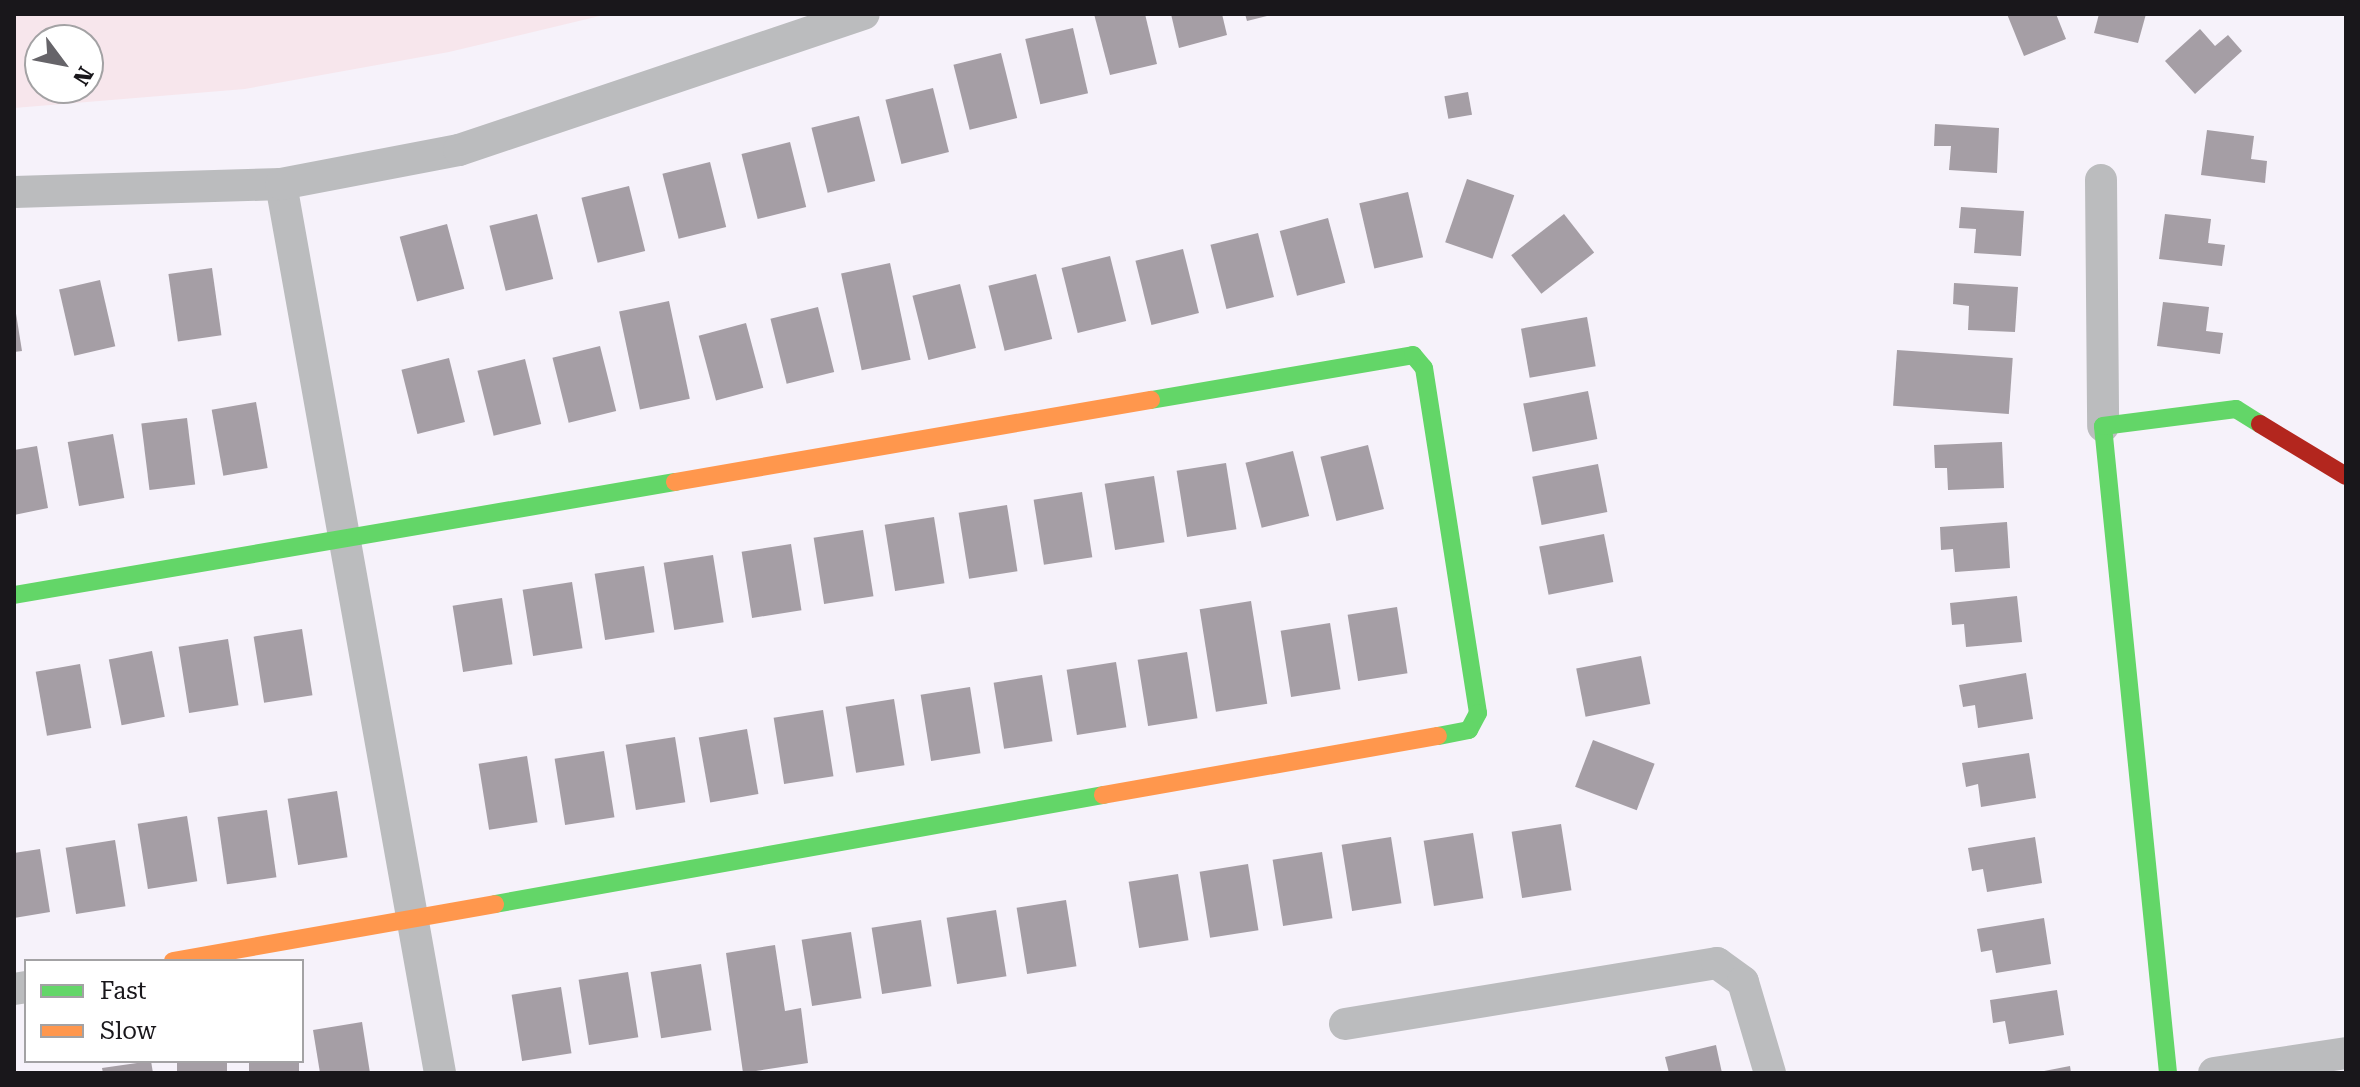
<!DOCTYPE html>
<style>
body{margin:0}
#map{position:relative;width:2360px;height:1087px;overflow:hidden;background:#f6f2fa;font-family:"Roboto Serif",serif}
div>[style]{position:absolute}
.green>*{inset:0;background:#f7e6ec}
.building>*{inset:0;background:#a59ea5;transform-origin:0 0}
.street>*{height:32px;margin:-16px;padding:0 16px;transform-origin:16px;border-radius:16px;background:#bbbcbe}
.fast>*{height:18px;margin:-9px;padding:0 9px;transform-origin:9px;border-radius:9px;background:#63d668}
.slow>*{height:18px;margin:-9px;padding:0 9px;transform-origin:9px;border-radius:9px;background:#ff974d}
.jam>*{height:18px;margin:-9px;padding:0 9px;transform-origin:9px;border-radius:9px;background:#b3261e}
span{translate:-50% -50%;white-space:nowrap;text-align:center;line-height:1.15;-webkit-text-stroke:8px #fff;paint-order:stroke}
.frame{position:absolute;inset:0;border:16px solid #19171b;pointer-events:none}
.legend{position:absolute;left:24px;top:959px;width:280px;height:104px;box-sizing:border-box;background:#fff;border:2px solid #a3a2a4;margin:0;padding:10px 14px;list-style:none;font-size:24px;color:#19171b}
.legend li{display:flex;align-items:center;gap:16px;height:40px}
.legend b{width:40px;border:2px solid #a3a2a4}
.north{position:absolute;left:24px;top:24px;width:80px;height:80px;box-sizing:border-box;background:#fff;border:2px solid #a3a2a4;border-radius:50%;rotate:122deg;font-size:22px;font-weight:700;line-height:32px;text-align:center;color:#19171b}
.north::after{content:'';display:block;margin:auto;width:28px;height:36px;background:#666469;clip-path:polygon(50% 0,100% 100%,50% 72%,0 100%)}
</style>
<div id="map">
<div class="green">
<i style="clip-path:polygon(evenodd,14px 14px,608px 14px,449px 52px,245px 89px,14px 108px,14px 14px,40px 40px,88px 40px,88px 88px,40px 88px,40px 40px)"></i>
</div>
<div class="building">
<i style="clip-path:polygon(1094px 14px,1145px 14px,1157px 64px,1110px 75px)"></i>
<i style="clip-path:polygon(1171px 14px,1222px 14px,1227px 35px,1179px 48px)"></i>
<i style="clip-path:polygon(1245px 14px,1271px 14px,1271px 15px,1247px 21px)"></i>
<i style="clip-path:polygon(2007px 14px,2056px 14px,2066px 39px,2024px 56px)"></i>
<i style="clip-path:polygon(2099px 14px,2146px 14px,2138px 43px,2094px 33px)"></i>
<i style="left:1073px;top:28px;width:67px;height:49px;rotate:77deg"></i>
<i style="clip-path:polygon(2200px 29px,2215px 46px,2228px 35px,2242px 51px,2195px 94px,2165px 61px)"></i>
<i style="left:1001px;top:53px;width:67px;height:49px;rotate:76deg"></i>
<i style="left:933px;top:88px;width:66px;height:49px;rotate:76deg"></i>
<i style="left:1468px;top:92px;width:23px;height:24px;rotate:80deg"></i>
<i style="left:859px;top:116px;width:67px;height:49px;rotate:76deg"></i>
<i style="clip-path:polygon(1935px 124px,1999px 128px,1997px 173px,1949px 170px,1951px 146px,1934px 146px)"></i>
<i style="clip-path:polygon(2207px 130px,2254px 136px,2251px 159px,2267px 161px,2265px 183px,2201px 175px)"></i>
<i style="left:790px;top:142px;width:67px;height:50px;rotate:76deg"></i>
<i style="left:710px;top:162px;width:67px;height:49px;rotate:76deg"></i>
<i style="left:1467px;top:179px;width:50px;height:67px;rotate:19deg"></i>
<i style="left:629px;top:186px;width:67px;height:49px;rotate:76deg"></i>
<i style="left:1408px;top:192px;width:67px;height:50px;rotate:77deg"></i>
<i style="clip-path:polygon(1961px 207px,2024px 211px,2021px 256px,1974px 253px,1976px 229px,1959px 228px)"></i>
<i style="left:537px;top:214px;width:67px;height:49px;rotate:76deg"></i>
<i style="left:1564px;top:214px;width:49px;height:67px;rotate:52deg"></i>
<i style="clip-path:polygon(2165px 214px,2211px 219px,2208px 243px,2225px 245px,2222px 266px,2159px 259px)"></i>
<i style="left:1328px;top:218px;width:67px;height:50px;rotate:75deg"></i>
<i style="left:447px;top:224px;width:67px;height:49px;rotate:75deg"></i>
<i style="left:1258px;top:233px;width:66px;height:49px;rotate:76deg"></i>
<i style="left:1183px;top:249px;width:66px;height:49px;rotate:76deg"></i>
<i style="left:1110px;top:256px;width:67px;height:50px;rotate:76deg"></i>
<i style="left:890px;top:263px;width:99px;height:50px;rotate:78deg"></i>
<i style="left:212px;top:268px;width:68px;height:44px;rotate:82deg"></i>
<i style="left:1036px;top:274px;width:67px;height:49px;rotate:76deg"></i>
<i style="left:100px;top:280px;width:68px;height:42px;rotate:77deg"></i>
<i style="clip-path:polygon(1954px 283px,2018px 287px,2015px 332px,1968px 330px,1969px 306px,1953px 304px)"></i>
<i style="left:960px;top:284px;width:66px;height:49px;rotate:76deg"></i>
<i style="clip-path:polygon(14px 301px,22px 351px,14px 352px)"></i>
<i style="left:669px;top:301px;width:100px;height:51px;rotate:78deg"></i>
<i style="clip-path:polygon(2163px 302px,2209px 307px,2206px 331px,2223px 333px,2220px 354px,2157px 346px)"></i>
<i style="left:818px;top:307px;width:67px;height:49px;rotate:76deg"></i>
<i style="left:1587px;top:317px;width:50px;height:67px;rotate:80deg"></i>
<i style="left:746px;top:323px;width:67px;height:49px;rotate:75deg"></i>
<i style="left:600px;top:346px;width:67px;height:49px;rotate:76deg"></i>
<i style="left:1897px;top:350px;width:116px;height:56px;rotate:4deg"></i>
<i style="left:449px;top:358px;width:66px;height:49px;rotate:76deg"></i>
<i style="left:525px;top:359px;width:67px;height:49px;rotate:76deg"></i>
<i style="left:1588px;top:391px;width:49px;height:66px;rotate:79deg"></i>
<i style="left:256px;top:402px;width:67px;height:45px;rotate:80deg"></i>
<i style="left:187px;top:418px;width:67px;height:46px;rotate:83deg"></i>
<i style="left:113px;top:434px;width:65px;height:46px;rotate:80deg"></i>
<i style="clip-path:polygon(2002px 442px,2004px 488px,1948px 490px,1947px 468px,1935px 468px,1934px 445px)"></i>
<i style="left:1368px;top:445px;width:66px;height:49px;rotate:76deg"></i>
<i style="clip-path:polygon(37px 446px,48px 508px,14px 515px,14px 450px)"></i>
<i style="left:1293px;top:451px;width:67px;height:49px;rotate:76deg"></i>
<i style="left:1226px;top:463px;width:67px;height:50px;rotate:81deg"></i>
<i style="left:1598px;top:464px;width:49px;height:67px;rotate:79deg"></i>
<i style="left:1154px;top:476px;width:67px;height:50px;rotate:81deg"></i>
<i style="left:1082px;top:492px;width:66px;height:49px;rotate:81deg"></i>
<i style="left:1007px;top:505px;width:67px;height:49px;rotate:81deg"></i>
<i style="left:934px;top:517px;width:67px;height:50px;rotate:81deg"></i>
<i style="clip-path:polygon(2007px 522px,2010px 568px,1955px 572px,1953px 549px,1941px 550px,1940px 527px)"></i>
<i style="left:863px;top:530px;width:67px;height:50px;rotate:81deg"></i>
<i style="left:1604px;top:534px;width:49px;height:66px;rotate:79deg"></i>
<i style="left:791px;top:544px;width:67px;height:50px;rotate:81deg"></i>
<i style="left:713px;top:555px;width:68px;height:50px;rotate:81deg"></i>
<i style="left:644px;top:566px;width:67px;height:50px;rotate:81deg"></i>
<i style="left:572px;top:582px;width:67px;height:50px;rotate:81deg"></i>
<i style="clip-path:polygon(2017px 596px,2022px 642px,1966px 647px,1964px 624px,1952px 625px,1950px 603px)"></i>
<i style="left:502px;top:598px;width:67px;height:50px;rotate:81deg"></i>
<i style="left:1251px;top:601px;width:104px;height:52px;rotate:81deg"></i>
<i style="left:1397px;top:607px;width:67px;height:50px;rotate:81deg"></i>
<i style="left:1330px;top:623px;width:67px;height:50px;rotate:81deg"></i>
<i style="left:302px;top:629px;width:67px;height:49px;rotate:81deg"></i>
<i style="left:228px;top:639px;width:67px;height:50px;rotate:81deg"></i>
<i style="left:152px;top:651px;width:67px;height:44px;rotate:79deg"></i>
<i style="left:1187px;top:652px;width:67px;height:50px;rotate:81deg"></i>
<i style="left:1641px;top:656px;width:49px;height:66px;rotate:79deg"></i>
<i style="left:1116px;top:662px;width:66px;height:50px;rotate:81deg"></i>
<i style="left:80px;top:664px;width:65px;height:45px;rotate:80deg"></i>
<i style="clip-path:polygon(2026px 673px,2033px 719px,1978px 728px,1975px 705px,1963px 707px,1959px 685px)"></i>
<i style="left:1042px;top:675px;width:67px;height:49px;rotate:81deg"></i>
<i style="left:970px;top:687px;width:67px;height:50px;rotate:81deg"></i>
<i style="left:894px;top:699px;width:67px;height:49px;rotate:81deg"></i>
<i style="left:823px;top:710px;width:67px;height:50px;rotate:81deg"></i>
<i style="left:747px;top:729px;width:66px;height:49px;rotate:80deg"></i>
<i style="left:675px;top:737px;width:66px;height:50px;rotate:81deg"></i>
<i style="left:1593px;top:740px;width:66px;height:50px;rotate:21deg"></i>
<i style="left:604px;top:751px;width:67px;height:50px;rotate:81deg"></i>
<i style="clip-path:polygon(2029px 753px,2036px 798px,1981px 807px,1978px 784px,1966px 787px,1962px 763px)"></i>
<i style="left:527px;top:756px;width:67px;height:49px;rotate:81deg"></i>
<i style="left:337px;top:791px;width:67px;height:50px;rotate:81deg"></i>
<i style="left:267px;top:810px;width:68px;height:50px;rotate:82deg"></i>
<i style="left:187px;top:816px;width:66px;height:50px;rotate:81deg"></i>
<i style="left:1561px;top:824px;width:67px;height:50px;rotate:81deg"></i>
<i style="left:1473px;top:833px;width:66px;height:50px;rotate:81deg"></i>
<i style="left:1391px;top:837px;width:67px;height:50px;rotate:81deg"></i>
<i style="clip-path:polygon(2035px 837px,2042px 883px,1987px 892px,1983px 869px,1972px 871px,1968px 848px)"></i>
<i style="left:115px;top:840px;width:67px;height:50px;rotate:81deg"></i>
<i style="clip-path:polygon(40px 849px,50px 912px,14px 918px,14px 853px)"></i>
<i style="left:1322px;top:852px;width:67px;height:50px;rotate:81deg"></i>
<i style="left:1248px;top:864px;width:67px;height:49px;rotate:81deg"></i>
<i style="left:1178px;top:874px;width:67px;height:50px;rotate:81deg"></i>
<i style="left:1066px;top:900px;width:67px;height:50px;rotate:81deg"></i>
<i style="left:996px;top:910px;width:67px;height:50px;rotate:81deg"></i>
<i style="clip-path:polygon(2044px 918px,2051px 964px,1996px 973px,1992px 950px,1981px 952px,1977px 929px)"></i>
<i style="left:921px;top:920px;width:67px;height:50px;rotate:81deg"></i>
<i style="left:851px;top:932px;width:67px;height:50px;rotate:81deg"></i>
<i style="clip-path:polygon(775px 945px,785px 1011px,801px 1008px,808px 1063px,743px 1073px,726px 953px)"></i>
<i style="left:701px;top:964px;width:67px;height:51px;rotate:81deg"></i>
<i style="left:628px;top:972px;width:66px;height:50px;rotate:81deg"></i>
<i style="left:561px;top:987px;width:67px;height:50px;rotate:81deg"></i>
<i style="clip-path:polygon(2057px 990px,2064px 1035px,2009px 1044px,2005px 1021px,1993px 1023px,1990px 1000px)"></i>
<i style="clip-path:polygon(362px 1022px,370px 1073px,320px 1073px,313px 1030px)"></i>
<i style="clip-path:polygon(1716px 1045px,1722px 1073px,1669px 1073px,1665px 1057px)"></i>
<i style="clip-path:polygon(151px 1061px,153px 1073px,103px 1073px,102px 1068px)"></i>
<i style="left:177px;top:1061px;width:50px;height:12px"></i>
<i style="left:249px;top:1061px;width:50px;height:12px"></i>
<i style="clip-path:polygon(2070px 1066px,2071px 1073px,2040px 1073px,2039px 1072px)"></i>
</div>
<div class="street">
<i style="left:2101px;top:180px;width:246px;rotate:89.5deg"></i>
<i style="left:281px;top:184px;width:903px;rotate:79.86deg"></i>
<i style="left:14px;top:192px;width:267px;rotate:-1.7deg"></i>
<i style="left:281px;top:184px;width:181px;rotate:-10.8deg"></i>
<i style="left:459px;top:150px;width:427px;rotate:-18.6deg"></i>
<i style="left:14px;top:989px;width:12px;rotate:-9deg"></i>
<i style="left:1345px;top:1024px;width:377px;rotate:-9.3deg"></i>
<i style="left:1717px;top:963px;width:32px;rotate:36deg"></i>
<i style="left:1743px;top:982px;width:95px;rotate:73.5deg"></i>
<i style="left:2214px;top:1073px;width:134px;rotate:-8.6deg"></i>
</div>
<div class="fast">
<i style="left:1151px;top:400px;width:266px;rotate:-9.7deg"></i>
<i style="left:1413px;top:355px;width:17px;rotate:50deg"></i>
<i style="left:1424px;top:368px;width:349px;rotate:81.1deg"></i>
<i style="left:1478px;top:713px;width:19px;rotate:118deg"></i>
<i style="left:1469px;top:730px;width:32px;rotate:169deg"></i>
<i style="left:14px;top:595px;width:671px;rotate:-9.7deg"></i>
<i style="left:495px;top:904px;width:618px;rotate:-10.16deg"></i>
<i style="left:2168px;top:1073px;width:650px;rotate:-95.74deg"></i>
<i style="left:2103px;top:426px;width:134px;rotate:-7.3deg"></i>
<i style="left:2236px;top:409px;width:28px;rotate:32deg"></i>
</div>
<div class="slow">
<i style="left:675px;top:482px;width:483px;rotate:-9.8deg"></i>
<i style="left:1103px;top:795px;width:340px;rotate:-10deg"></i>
<i style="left:173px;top:961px;width:327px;rotate:-10deg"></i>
</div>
<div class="jam">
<i style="left:2260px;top:424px;width:100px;rotate:31.2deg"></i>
</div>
<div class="frame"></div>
<ul class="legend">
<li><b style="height:10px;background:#63d668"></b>Fast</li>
<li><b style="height:10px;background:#ff974d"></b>Slow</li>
</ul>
<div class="north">N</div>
</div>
